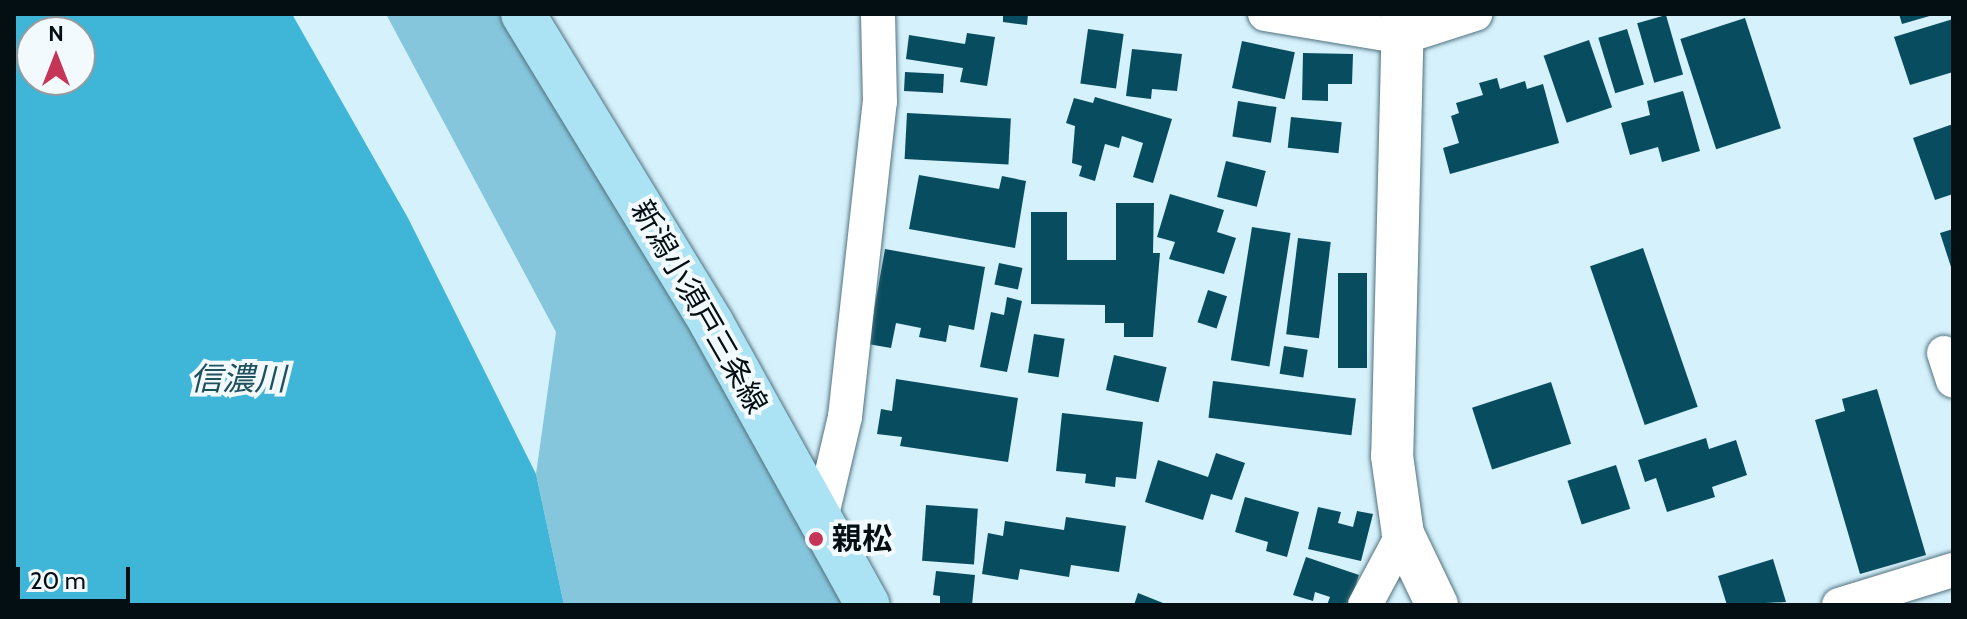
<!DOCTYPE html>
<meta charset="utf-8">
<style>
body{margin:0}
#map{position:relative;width:1967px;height:619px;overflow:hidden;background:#d5f1fc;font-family:Cabin,"Noto Sans JP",sans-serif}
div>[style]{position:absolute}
.green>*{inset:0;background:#86c6dc}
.water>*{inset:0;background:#3fb5d7}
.building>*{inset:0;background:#084d5f;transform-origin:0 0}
.roads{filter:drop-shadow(0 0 2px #51727e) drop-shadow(0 0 2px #51727e)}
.minor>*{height:34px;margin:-17px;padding:0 17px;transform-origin:17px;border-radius:17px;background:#fff}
.tertiary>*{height:42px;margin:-21px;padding:0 21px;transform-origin:21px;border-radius:21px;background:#fff}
.primary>*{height:44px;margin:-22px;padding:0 22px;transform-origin:22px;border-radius:22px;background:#abe3f5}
.dots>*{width:22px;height:22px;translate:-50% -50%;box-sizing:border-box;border:4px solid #f3fafd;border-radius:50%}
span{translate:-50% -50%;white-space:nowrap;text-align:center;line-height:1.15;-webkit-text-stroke:8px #f3fafd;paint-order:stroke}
.street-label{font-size:30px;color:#040f13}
.poi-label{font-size:30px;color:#040f13;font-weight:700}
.left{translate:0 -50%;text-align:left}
.water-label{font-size:32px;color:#205160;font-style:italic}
.frame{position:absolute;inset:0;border:16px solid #040f13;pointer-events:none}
.north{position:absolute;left:16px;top:16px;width:80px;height:80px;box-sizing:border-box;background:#f3fafd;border:2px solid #939c9f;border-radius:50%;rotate:0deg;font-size:22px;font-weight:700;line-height:32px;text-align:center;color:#040f13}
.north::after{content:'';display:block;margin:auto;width:28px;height:36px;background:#c53558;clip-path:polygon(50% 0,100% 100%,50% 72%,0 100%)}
.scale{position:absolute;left:16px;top:567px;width:114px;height:36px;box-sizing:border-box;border:4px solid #040f13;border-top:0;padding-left:10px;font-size:24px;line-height:28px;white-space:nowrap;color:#040f13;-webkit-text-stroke:6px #f3fafd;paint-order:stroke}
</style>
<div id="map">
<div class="green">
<i style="clip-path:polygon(386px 14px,507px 14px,774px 470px,842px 605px,564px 605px,536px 474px,556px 332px)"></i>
</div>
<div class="water">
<i style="clip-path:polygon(evenodd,14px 14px,292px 14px,408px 218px,536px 474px,564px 605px,14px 605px,14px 14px,32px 32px,80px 32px,80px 80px,32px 80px,32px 32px)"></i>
</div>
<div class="building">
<i style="clip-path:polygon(1003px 14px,1028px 14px,1027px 25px,1003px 22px)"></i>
<i style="clip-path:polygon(1899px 14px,1933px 14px,1933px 15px,1902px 24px)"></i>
<i style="left:1666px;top:15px;width:62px;height:30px;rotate:74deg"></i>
<i style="left:1745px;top:18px;width:116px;height:68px;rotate:72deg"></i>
<i style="clip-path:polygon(1953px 19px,1953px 72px,1910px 85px,1894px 37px)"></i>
<i style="left:1088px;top:29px;width:36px;height:55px;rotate:8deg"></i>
<i style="left:1627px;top:29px;width:58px;height:30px;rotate:73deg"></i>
<i style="clip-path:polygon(967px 33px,995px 37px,987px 86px,960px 82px,963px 68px,906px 59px,909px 35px,965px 44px)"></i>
<i style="left:1589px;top:40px;width:71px;height:48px;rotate:71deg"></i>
<i style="left:1242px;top:41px;width:54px;height:48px;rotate:12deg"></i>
<i style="clip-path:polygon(1132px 49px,1182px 54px,1177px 91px,1152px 89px,1151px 99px,1126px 96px)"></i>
<i style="clip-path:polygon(1303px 53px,1353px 54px,1352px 84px,1328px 84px,1328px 101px,1302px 100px)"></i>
<i style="left:905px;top:72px;width:39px;height:19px;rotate:3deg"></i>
<i style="clip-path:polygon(1497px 78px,1500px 89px,1525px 81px,1527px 89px,1543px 84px,1559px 143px,1450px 174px,1443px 148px,1459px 143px,1451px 116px,1459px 113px,1456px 103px,1483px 95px,1479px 83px)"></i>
<i style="clip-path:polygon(1683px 91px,1700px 151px,1662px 162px,1658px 147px,1630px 155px,1621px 123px,1650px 115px,1647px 101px)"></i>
<i style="clip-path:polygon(1095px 97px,1172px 119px,1153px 183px,1133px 177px,1143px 143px,1122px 136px,1119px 148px,1105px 144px,1095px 181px,1079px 176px,1082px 166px,1072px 163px,1075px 126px,1066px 123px,1074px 98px,1093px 103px)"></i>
<i style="left:1238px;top:101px;width:39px;height:36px;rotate:9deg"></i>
<i style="left:907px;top:113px;width:104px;height:46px;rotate:3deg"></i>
<i style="left:1291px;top:117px;width:51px;height:31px;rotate:6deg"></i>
<i style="clip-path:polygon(1953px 124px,1953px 194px,1935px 200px,1913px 138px)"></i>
<i style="left:1226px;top:161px;width:41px;height:37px;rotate:14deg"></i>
<i style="clip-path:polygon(919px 175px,999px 189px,1002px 176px,1026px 181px,1015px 248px,909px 229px)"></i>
<i style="clip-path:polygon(1170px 194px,1224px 210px,1217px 232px,1236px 238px,1224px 274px,1169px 259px,1175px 242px,1157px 237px)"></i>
<i style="clip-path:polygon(1116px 203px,1154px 203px,1153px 253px,1160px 253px,1153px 337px,1124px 337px,1124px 323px,1105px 323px,1105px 305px,1031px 304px,1031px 212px,1067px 212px,1067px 260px,1116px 260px)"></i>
<i style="left:1252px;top:227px;width:39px;height:135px;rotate:9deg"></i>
<i style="clip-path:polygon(1953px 229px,1953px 270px,1952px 270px,1940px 233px)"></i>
<i style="left:1298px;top:238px;width:33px;height:97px;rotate:7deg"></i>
<i style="left:1643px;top:248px;width:168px;height:56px;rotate:71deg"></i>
<i style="clip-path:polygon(885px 249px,985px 267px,974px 330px,949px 325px,946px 342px,919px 337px,921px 328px,896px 323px,891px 348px,868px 344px)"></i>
<i style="left:999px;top:263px;width:24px;height:22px;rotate:12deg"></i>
<i style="left:1338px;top:273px;width:29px;height:95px"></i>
<i style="left:1208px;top:290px;width:20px;height:34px;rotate:18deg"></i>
<i style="clip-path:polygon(1007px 297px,1022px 301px,1007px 372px,980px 367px,991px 312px,1004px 315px)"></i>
<i style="left:1034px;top:334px;width:31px;height:39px;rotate:9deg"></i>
<i style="left:1284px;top:346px;width:24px;height:28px;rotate:9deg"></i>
<i style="left:1114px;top:355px;width:54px;height:36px;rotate:13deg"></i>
<i style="clip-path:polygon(896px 379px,1018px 398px,1008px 462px,900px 446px,902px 437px,877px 434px,881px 409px,892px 411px)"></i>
<i style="left:1213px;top:381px;width:144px;height:37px;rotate:7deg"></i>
<i style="left:1551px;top:382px;width:65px;height:83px;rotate:72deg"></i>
<i style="clip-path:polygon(1877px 389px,1926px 555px,1860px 574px,1815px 420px,1845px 411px,1842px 399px)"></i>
<i style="clip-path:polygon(1062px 413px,1143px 422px,1136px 479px,1116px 477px,1115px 487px,1085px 483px,1086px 474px,1056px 471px)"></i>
<i style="clip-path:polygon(1706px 438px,1709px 449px,1736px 440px,1747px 475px,1712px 487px,1715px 497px,1667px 512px,1656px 478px,1645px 482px,1638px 460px)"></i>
<i style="clip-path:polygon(1216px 453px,1245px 463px,1232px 500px,1211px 494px,1203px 520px,1145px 502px,1158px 460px,1208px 477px)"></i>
<i style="left:1616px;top:465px;width:46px;height:51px;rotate:72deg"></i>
<i style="clip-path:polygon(1245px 497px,1299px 512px,1287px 557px,1266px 551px,1268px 542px,1235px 532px)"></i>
<i style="left:926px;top:505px;width:52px;height:56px;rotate:4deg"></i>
<i style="clip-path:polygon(1318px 507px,1341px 512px,1338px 523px,1353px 527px,1357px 511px,1373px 514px,1361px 561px,1308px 549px)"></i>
<i style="clip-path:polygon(1066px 517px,1126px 526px,1119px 572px,1071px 565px,1069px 577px,1020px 569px,1018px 580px,982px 574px,988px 533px,1003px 536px,1005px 521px,1064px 530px)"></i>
<i style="clip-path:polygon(1306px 557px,1359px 575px,1349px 605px,1327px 605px,1330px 597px,1315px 592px,1313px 601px,1293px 595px)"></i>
<i style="clip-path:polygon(1773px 559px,1786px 602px,1727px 605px,1718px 576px)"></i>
<i style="clip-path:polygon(936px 571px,975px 575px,972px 605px,940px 605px,940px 596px,933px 595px)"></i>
<i style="clip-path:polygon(1138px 593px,1168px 605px,1134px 605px)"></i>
</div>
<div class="roads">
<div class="minor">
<i style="left:1265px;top:14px;width:140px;rotate:9.5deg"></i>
<i style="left:1403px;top:37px;width:76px;rotate:-17.7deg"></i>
<i style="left:1944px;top:353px;width:29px;rotate:72deg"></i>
<i style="left:821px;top:519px;width:105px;rotate:-76.8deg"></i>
<i style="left:845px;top:417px;width:317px;rotate:-83.7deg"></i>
<i style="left:880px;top:102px;width:88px;rotate:-91.3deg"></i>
<i style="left:1365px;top:605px;width:81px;rotate:-61.8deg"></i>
<i style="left:1839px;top:605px;width:119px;rotate:-17.1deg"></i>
</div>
<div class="tertiary">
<i style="left:1403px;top:14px;width:442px;rotate:91.4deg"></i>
<i style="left:1392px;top:456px;width:79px;rotate:82deg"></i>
<i style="left:1403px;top:534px;width:79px;rotate:64.4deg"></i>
</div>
<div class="primary">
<i style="left:523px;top:14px;width:363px;rotate:58.6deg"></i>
<i style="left:712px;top:324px;width:321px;rotate:61deg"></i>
</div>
</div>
<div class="dots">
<i style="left:816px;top:539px;background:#c53558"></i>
</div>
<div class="street-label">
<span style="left:699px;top:307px;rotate:60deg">新潟小須戸三条線</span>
</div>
<div class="poi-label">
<span class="left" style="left:832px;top:539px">親松</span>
</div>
<div class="water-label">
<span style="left:238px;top:379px">信濃川</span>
</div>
<div class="frame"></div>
<div class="north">N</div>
<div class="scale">20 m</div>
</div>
